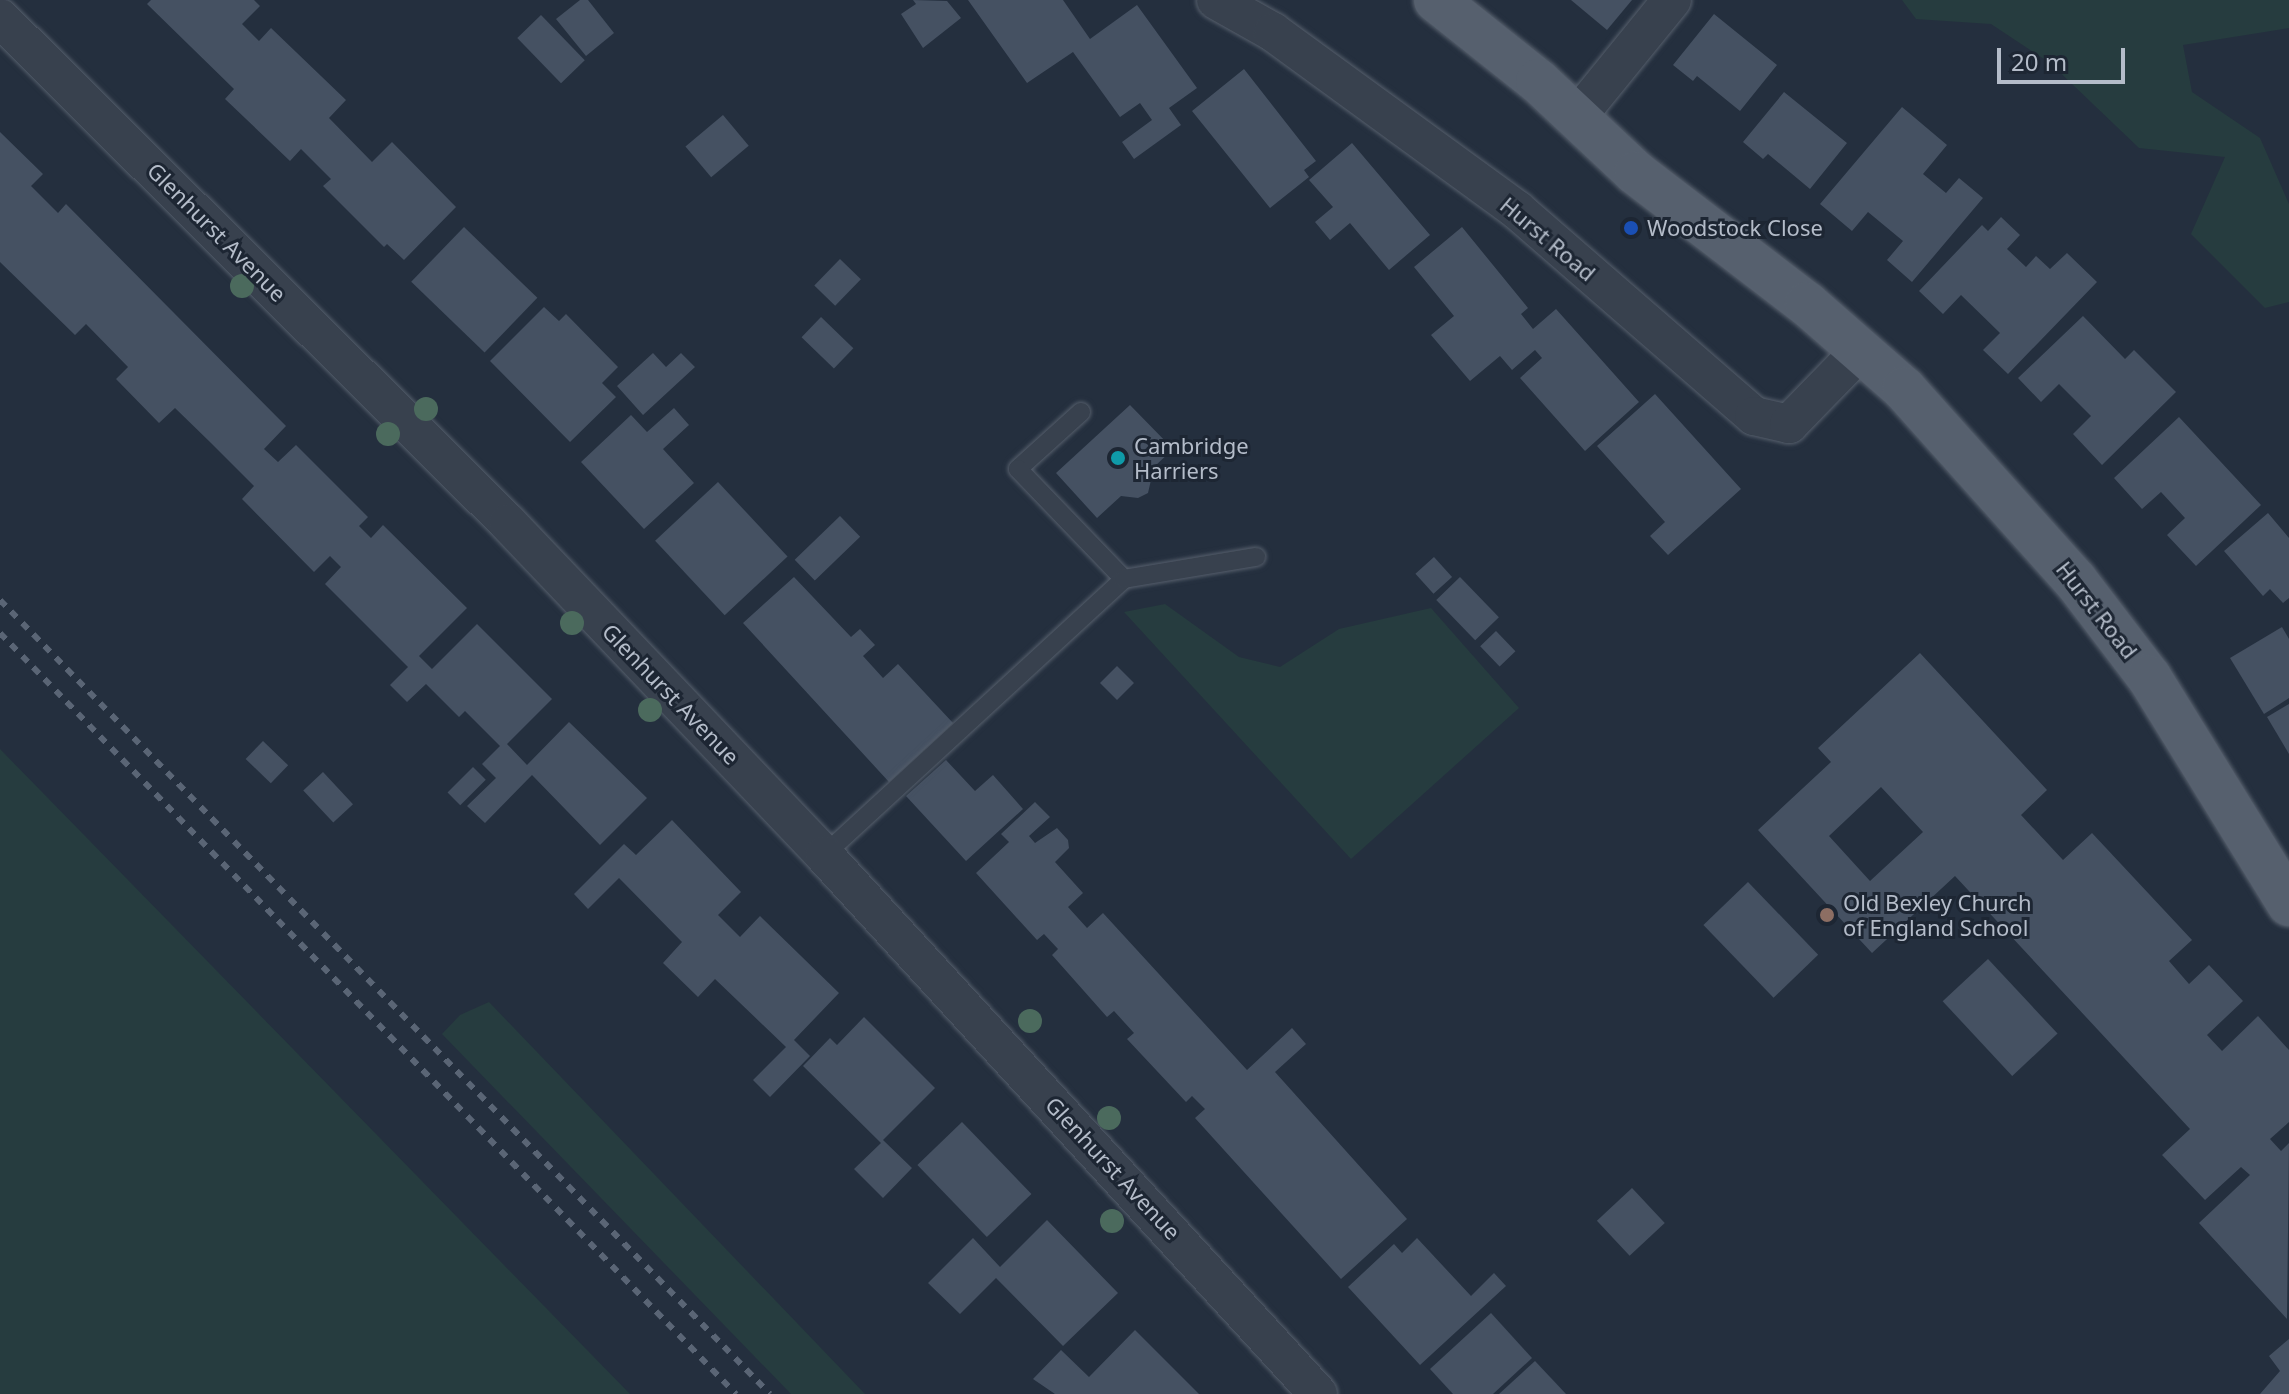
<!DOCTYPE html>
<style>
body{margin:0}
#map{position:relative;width:2289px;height:1394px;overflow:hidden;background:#242f3e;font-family:"Noto Sans",sans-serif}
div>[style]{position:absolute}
.green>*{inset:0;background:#263c3f}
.building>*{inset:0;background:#455162;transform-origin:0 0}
.roads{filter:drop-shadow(0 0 2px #565f6c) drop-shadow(0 0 2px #565f6c)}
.service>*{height:18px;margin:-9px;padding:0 9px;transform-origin:9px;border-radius:9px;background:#38414e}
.minor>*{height:38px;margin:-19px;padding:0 19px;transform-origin:19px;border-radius:19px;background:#38414e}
.primary>*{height:44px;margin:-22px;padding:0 22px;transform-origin:22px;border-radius:22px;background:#56606e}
.rail>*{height:6px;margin-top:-3px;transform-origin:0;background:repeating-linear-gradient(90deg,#5a6575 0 8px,transparent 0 16px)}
.trees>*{width:24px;height:24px;margin:-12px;border-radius:50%;background:#4b6a5d}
.dots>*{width:22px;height:22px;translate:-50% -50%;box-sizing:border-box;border:4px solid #1d2633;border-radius:50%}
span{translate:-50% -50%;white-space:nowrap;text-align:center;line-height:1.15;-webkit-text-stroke:6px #1d2633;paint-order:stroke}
.poi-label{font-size:22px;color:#b4bcc9}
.left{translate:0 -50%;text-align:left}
.street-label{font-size:22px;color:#b4bcc9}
.scale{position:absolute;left:1997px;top:48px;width:128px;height:36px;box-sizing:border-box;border:4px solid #b4bcc9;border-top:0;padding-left:10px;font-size:24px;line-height:28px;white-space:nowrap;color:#b4bcc9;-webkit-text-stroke:6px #1d2633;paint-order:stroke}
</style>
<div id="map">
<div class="green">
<i style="clip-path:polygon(1902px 0,2289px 0,2289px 28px,2183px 45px,2192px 92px,2260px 138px,2289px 204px,2289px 302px,2265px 308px,2191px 234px,2225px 157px,2139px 148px,2050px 63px,1991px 24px,1916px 19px)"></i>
<i style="clip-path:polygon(1165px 604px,1239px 657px,1280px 667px,1339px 629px,1431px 608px,1519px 708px,1351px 859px,1124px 612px)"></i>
<i style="clip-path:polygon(0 749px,630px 1394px,0 1394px)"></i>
<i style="clip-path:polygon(489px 1002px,865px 1394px,791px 1394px,442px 1034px,460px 1015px)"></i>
</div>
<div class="building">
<i style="clip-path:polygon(151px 0,254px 0,260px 6px,242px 24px,259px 41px,271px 28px,346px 100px,329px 118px,372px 162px,392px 142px,456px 207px,404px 260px,387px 244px,384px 247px,323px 186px,331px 179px,301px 149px,290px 161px,225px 99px,234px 89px,147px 4px)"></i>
<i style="clip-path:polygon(580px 0,588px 0,614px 33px,586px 56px,556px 19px)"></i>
<i style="clip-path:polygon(913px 0,947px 1px,961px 18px,923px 48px,901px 14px,916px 4px)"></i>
<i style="clip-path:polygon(968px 0,1063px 0,1090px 39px,1137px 5px,1197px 88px,1169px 108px,1181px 125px,1134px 159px,1122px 142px,1152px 120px,1140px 103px,1120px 117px,1073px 52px,1027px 83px)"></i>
<i style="clip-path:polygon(1571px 0,1632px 0,1607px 30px)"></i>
<i style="clip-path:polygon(1714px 14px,1777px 65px,1740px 111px,1697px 76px,1693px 81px,1673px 65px)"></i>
<i style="left:541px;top:15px;width:63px;height:33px;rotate:46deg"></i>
<i style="clip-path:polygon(1244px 69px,1316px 161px,1304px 170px,1309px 177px,1270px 208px,1192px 111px)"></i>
<i style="clip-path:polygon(1784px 92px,1847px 143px,1810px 189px,1768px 154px,1763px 159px,1743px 142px)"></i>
<i style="clip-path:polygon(1902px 107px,1947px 145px,1923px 174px,1946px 193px,1959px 178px,1983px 198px,1912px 282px,1887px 260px,1903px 241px,1868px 212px,1852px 231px,1820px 204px)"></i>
<i style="left:723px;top:115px;width:40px;height:49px;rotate:50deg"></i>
<i style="clip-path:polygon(0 132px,43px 174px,31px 186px,58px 213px,66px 204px,286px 426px,264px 449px,278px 462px,296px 445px,368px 517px,359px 526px,371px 538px,383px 525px,467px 608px,419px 656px,432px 669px,477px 624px,552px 699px,507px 744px,527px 765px,569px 722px,647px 798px,600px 845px,532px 775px,485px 823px,467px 806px,496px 778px,482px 764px,500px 746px,465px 711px,459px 717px,426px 684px,407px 702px,390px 685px,408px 667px,325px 584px,341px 567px,330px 556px,314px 572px,242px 499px,254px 486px,211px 443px,175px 408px,159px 423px,116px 379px,128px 367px,86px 324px,75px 335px,0 262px)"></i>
<i style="clip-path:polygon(1352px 143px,1430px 235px,1389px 270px,1350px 223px,1330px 240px,1315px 222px,1333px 207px,1309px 180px)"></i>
<i style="clip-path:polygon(2001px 217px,2020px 235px,2007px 249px,2026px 267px,2036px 256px,2050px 269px,2067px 253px,2097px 282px,2008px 374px,1983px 350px,2000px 333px,1961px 295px,1943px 314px,1919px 291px,1982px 225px,1988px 231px)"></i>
<i style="left:464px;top:227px;width:102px;height:76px;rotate:44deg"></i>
<i style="clip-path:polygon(1462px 227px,1528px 308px,1521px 314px,1533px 329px,1556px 309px,1639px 402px,1585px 451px,1520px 378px,1542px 358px,1535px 350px,1512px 370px,1500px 356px,1470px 381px,1431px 335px,1454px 316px,1414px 267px)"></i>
<i style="left:840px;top:259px;width:29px;height:37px;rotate:44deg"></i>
<i style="clip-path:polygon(544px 307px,559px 321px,566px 314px,618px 367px,602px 383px,616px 397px,570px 442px,490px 361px)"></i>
<i style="clip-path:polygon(2083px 316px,2125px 359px,2134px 350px,2176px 392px,2102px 465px,2073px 434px,2091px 416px,2059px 384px,2041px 402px,2018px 378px)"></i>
<i style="left:821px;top:317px;width:45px;height:28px;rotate:44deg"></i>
<i style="clip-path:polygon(653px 353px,666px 367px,681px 353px,695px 367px,643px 415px,617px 386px)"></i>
<i style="clip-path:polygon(1655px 394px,1741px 489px,1668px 555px,1650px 536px,1665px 522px,1597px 446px)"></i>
<i style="clip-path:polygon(1130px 405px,1173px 449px,1154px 467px,1148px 493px,1138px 498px,1121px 496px,1097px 518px,1056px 473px)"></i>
<i style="clip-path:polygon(674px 408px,689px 425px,663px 449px,694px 483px,644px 529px,581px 462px,631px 415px,647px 432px)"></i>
<i style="clip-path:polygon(2179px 417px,2261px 505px,2196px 566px,2167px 535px,2185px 518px,2161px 492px,2142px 509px,2114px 478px)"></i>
<i style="left:718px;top:482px;width:102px;height:86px;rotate:47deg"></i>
<i style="clip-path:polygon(2268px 513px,2289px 538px,2289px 598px,2283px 603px,2270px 589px,2263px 596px,2224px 551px)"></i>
<i style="left:840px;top:516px;width:29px;height:63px;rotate:46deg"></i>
<i style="left:1434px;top:557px;width:27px;height:25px;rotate:48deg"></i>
<i style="clip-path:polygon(794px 577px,851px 637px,860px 629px,875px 645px,863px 656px,883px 678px,898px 664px,953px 723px,889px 782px,743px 623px)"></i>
<i style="left:1460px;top:577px;width:56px;height:33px;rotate:46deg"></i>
<i style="clip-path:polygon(2282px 627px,2289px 639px,2289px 698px,2264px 714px,2230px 658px)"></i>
<i style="left:1496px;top:631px;width:28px;height:22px;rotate:46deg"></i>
<i style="clip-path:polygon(evenodd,1920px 653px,2047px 790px,2021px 815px,2063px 860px,2092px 833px,2192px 940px,2169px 961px,2189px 984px,2209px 965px,2243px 1001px,2207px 1035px,2222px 1051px,2258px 1016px,2289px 1050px,2289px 1122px,2270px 1139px,2281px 1151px,2289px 1143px,2287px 1319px,2199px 1223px,2250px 1175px,2241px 1167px,2205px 1200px,2162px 1155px,2190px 1129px,1955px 876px,1872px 953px,1758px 830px,1831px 762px,1818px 748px,1920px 653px,1881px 787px,1923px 832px,1870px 881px,1829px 836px,1881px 787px)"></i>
<i style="left:1117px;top:666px;width:24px;height:24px;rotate:45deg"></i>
<i style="clip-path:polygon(2289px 704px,2289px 754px,2267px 717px)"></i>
<i style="left:263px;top:741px;width:35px;height:25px;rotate:44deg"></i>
<i style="clip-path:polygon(946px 760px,975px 791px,993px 775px,1023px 809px,966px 861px,906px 796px)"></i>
<i style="left:473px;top:767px;width:18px;height:36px;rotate:45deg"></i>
<i style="left:323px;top:772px;width:44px;height:27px;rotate:47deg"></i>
<i style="clip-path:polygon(1035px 802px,1050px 817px,1029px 836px,1035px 843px,1057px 828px,1068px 840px,1069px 848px,1055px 862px,1083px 893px,1068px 907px,1087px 928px,1103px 913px,1247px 1070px,1292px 1028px,1306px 1044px,1275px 1072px,1407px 1219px,1341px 1279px,1195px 1118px,1205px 1109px,1192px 1096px,1186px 1102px,1127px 1039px,1134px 1033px,1114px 1011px,1107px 1017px,1052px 955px,1058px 949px,1044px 934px,1037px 940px,976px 873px,1009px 842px,1001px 834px)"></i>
<i style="clip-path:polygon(672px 820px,741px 892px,718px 915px,740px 937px,760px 916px,839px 993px,794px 1040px,810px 1056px,770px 1097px,753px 1080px,786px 1047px,715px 979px,698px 997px,663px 963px,682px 942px,619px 878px,588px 909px,574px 894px,624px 844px,636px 855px)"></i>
<i style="left:1748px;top:882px;width:101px;height:62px;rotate:46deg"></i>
<i style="left:1988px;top:959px;width:102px;height:62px;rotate:47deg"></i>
<i style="clip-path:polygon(864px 1017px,935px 1088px,883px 1140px,912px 1168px,883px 1198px,854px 1169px,881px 1143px,803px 1066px,830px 1038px,837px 1045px)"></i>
<i style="left:962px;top:1122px;width:100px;height:62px;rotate:46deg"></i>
<i style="left:1632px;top:1188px;width:48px;height:48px;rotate:47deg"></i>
<i style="clip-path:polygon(1047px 1220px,1118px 1293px,1063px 1346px,996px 1278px,960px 1314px,928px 1283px,973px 1238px,1000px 1267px)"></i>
<i style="clip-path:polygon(1417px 1238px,1471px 1296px,1494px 1273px,1506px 1286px,1420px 1365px,1348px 1287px,1394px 1244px,1402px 1253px)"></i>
<i style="clip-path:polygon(1491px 1313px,1532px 1358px,1493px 1394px,1453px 1394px,1430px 1369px)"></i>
<i style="clip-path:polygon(1135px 1330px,1199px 1394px,1055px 1394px,1033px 1379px,1061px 1350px,1089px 1377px)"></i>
<i style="clip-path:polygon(2289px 1339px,2289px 1394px,2260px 1394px,2280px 1371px,2269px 1356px)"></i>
<i style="clip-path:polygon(1535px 1361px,1566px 1394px,1499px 1394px)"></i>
</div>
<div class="roads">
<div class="service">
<i style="left:1081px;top:412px;width:85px;rotate:137.9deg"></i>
<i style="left:1018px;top:469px;width:153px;rotate:46.1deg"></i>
<i style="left:824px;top:855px;width:408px;rotate:-42.6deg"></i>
<i style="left:1124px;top:579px;width:134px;rotate:-9.5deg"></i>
</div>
<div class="minor">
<i style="left:1216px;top:0;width:65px;rotate:29.3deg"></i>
<i style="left:1273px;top:32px;width:302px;rotate:36.1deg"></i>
<i style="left:1517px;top:210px;width:314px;rotate:41deg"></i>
<i style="left:1754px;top:416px;width:36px;rotate:13deg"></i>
<i style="left:1789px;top:424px;width:103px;rotate:-45.8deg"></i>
<i style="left:0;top:18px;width:716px;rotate:44.83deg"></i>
<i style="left:508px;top:523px;width:458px;rotate:46.4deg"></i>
<i style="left:824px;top:855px;width:731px;rotate:47.49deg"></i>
<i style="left:1576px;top:118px;width:152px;rotate:-50.9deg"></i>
</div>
<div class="primary">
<i style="left:1436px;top:0;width:130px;rotate:38.5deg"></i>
<i style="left:1538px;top:81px;width:134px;rotate:43.2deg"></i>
<i style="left:1636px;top:173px;width:215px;rotate:37.5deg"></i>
<i style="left:1807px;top:304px;width:129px;rotate:41.2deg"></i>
<i style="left:1904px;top:389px;width:256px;rotate:48.2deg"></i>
<i style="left:2075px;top:580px;width:122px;rotate:52.7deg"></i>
<i style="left:2149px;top:677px;width:267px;rotate:58.3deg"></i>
</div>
</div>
<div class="rail">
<i style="left:0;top:600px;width:1106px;rotate:45.88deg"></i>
<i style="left:0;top:633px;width:1059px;rotate:45.96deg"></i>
</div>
<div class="trees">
<i style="left:242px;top:286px"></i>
<i style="left:426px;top:409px"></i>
<i style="left:388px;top:434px"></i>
<i style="left:572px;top:623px"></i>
<i style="left:650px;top:710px"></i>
<i style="left:1030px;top:1021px"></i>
<i style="left:1109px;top:1118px"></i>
<i style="left:1112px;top:1221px"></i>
</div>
<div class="dots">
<i style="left:1631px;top:228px;background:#1a4fb4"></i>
<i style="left:1118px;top:458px;background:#0f9aa8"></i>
<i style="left:1827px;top:915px;background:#8d6e63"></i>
</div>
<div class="poi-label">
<span class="left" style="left:1647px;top:228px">Woodstock Close</span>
<span class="left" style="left:1134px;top:458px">Cambridge<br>Harriers</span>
<span class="left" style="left:1843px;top:915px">Old Bexley Church<br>of England School</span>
</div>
<div class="street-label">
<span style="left:217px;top:232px;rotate:45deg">Glenhurst Avenue</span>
<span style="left:1548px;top:239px;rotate:40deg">Hurst Road</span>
<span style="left:2097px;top:610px;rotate:52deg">Hurst Road</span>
<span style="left:671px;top:694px;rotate:46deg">Glenhurst Avenue</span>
<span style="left:1113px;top:1168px;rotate:47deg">Glenhurst Avenue</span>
</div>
<div class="scale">20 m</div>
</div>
